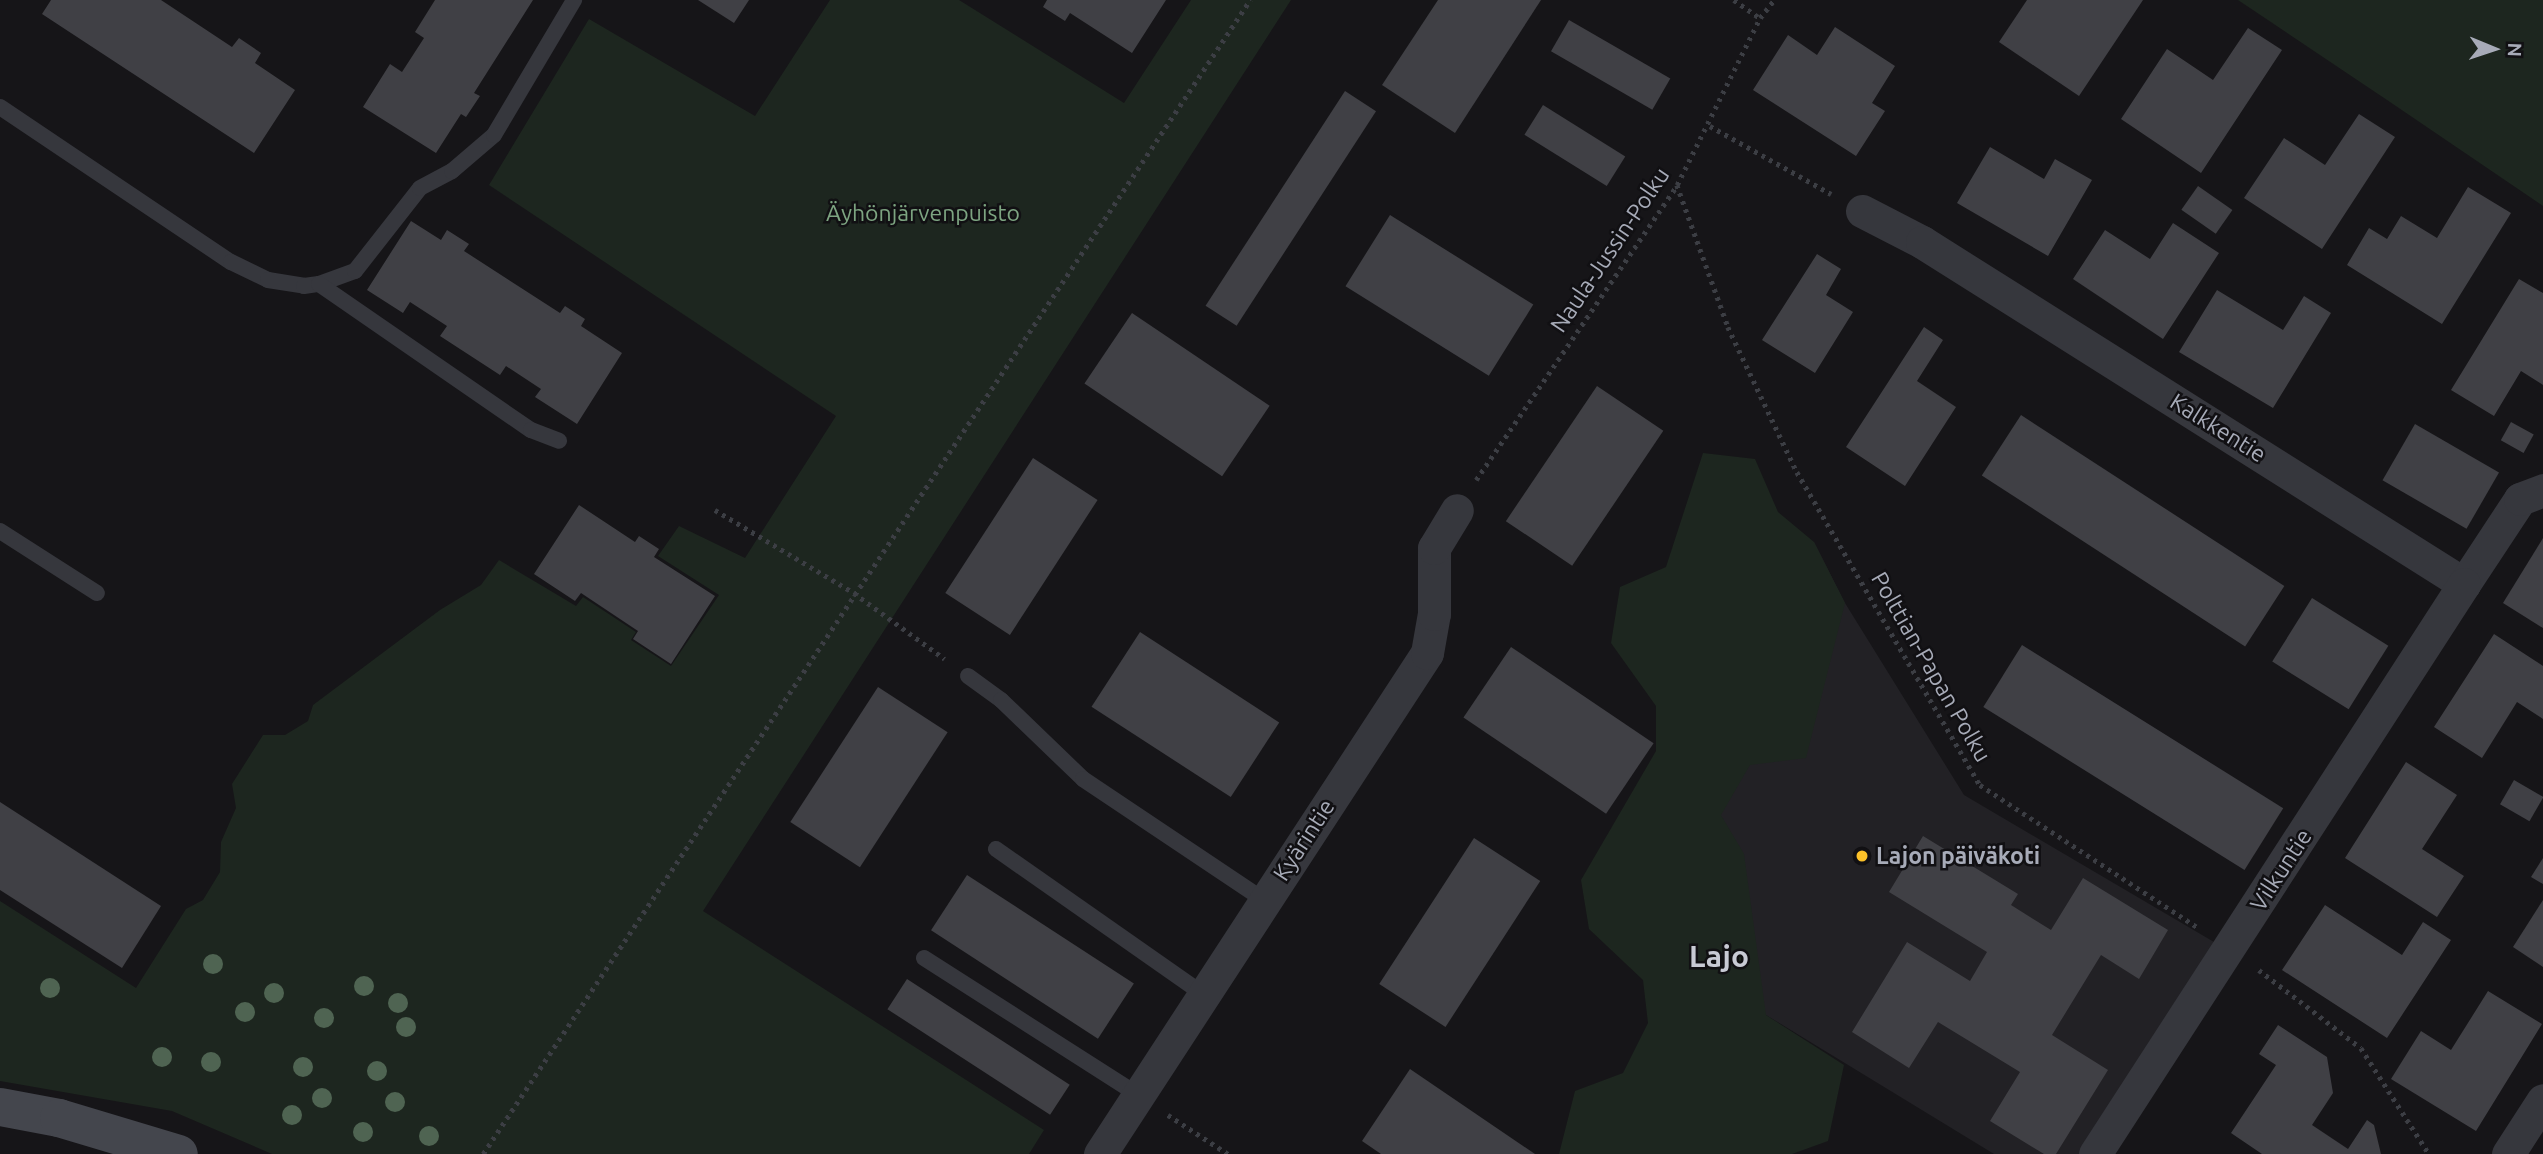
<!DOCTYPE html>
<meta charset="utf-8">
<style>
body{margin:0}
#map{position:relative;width:2543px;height:1154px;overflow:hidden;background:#161518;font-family:Ubuntu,sans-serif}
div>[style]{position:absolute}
.built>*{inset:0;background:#222125}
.green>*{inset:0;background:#1d261f}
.building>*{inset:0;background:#404045;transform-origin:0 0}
.path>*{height:4.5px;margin-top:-2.25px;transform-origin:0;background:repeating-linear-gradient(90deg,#3c3e44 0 3.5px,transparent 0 8.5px)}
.lane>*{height:16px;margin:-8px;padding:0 8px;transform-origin:8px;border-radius:8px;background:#36373d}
.street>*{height:33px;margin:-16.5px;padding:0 16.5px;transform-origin:16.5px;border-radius:16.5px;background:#36373d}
.secondary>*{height:38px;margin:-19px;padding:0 19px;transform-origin:19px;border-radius:19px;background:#44464d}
.trees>*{width:20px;height:20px;margin:-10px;border-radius:50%;background:#4f6452}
.dots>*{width:19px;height:19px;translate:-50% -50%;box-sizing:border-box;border:4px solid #111013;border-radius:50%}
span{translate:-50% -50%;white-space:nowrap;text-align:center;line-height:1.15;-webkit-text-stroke:5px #111013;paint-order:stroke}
.park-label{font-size:23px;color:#7da481}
.street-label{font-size:23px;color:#a7abb8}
.poi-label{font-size:23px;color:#a7abb8;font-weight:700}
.left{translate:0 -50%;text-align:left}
.district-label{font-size:30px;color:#c8cad4;font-weight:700}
.north{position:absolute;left:2459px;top:14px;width:70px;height:70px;-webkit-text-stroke:5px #111013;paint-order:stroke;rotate:92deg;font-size:19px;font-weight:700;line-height:28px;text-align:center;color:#a7abb8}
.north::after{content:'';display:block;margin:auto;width:24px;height:32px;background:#a7abb8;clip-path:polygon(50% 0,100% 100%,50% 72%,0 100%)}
</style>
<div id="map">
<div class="built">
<i style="clip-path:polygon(1814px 542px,1845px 603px,1964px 795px,2231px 952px,2102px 1154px,1994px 1154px,1766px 1015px,1625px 918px)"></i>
</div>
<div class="green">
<i style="clip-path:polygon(830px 0,959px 0,1124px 103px,1191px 0,1291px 0,703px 911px,1044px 1130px,1029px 1154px,272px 1154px,172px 1111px,0 1081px,0 901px,136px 988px,186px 909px,203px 900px,220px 872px,221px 842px,236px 808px,232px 784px,263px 735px,285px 735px,308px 721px,313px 705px,440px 610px,481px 585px,499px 560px,576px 606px,583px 597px,636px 632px,631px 640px,671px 666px,719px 595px,658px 556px,679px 526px,745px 558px,836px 416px,489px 185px,589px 19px,755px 116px)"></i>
<i style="clip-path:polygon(2238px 0,2543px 0,2543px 206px,2390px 102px)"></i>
<i style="clip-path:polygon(1703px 453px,1755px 459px,1778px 512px,1814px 542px,1845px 603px,1806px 758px,1750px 765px,1721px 815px,1744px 854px,1766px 1015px,1844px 1065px,1828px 1141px,1792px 1154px,1559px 1154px,1575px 1091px,1623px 1073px,1648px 1023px,1643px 980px,1589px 929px,1581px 880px,1656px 751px,1656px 706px,1611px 643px,1620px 587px,1666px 567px)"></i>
</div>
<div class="building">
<i style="clip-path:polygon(51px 0,161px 0,232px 47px,239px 38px,261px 53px,255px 63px,295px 90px,254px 153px,42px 14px)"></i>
<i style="clip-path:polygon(435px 0,533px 0,474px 93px,480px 96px,466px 117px,461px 114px,436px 153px,363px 107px,390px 64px,402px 72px,424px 38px,415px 32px)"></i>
<i style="clip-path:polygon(698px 0,749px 0,734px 23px)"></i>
<i style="clip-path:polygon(1047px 0,1166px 0,1132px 53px,1070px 13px,1065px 21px,1043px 7px)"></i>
<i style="clip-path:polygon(1438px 0,1541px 0,1455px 133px,1382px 85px)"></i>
<i style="clip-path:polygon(2027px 0,2143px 0,2079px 96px,1999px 42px)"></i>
<i style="left:1569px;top:20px;width:117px;height:36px;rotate:30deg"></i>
<i style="clip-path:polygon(1835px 27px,1895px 66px,1872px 103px,1885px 111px,1856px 156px,1753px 90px,1788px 35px,1817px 55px)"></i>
<i style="clip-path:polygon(2248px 28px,2282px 50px,2201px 173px,2121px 119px,2167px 49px,2213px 80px)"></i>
<i style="left:1345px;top:91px;width:37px;height:256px;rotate:33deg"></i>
<i style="left:1543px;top:105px;width:97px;height:35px;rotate:32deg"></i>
<i style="clip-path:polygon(2359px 114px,2395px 137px,2322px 249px,2244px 198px,2284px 138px,2325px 165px)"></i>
<i style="clip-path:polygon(1990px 147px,2044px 179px,2055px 159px,2092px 180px,2048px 256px,1957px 203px)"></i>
<i style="left:2198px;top:186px;width:42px;height:29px;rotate:35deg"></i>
<i style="clip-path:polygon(2468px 187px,2511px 213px,2442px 324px,2347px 265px,2369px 228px,2387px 239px,2401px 216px,2437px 238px)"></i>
<i style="left:1390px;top:215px;width:169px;height:84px;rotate:32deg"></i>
<i style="clip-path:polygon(411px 221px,441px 240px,447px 230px,469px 244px,464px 251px,560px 313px,565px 306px,585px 319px,581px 326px,622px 353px,577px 424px,535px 397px,541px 389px,506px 366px,500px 375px,440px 336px,447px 326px,410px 302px,403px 313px,367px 290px)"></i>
<i style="clip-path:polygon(2173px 223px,2219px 253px,2163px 339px,2073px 279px,2105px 230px,2150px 259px)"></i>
<i style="clip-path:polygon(1817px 254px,1841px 269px,1826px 295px,1853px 312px,1815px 373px,1762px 340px)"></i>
<i style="clip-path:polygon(2519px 279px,2543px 293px,2543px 385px,2521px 371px,2494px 416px,2451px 390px)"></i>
<i style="clip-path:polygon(2217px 290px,2283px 330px,2304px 296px,2331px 313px,2273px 408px,2179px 352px)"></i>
<i style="left:1132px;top:313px;width:166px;height:85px;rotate:34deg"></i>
<i style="clip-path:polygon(1924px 327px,1943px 340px,1917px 381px,1956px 407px,1905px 486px,1846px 447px)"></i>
<i style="left:1597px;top:386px;width:80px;height:163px;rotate:34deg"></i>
<i style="left:2021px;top:415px;width:314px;height:72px;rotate:33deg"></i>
<i style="left:2511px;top:422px;width:26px;height:21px;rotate:29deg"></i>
<i style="left:2415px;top:424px;width:97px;height:65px;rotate:30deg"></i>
<i style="left:1033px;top:458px;width:77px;height:161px;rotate:33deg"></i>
<i style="clip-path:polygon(579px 505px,635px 542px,639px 536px,659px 549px,654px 557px,715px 596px,671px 664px,633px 639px,638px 631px,581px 593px,575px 601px,534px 574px)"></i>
<i style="clip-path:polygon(2543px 538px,2543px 628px,2503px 603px)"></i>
<i style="left:2312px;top:598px;width:90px;height:75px;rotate:32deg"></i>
<i style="left:1140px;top:632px;width:166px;height:89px;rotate:33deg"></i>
<i style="clip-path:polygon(2494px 634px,2543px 666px,2543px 719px,2517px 702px,2482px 758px,2434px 727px)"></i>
<i style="left:2022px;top:645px;width:308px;height:73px;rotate:32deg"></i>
<i style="left:1511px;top:647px;width:172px;height:85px;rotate:34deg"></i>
<i style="left:878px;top:687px;width:83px;height:161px;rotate:33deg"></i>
<i style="clip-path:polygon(2406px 762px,2457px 795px,2422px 849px,2464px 876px,2437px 917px,2345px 858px)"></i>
<i style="left:2514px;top:780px;width:34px;height:28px;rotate:30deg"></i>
<i style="clip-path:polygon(0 802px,161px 906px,122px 968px,0 890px)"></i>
<i style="clip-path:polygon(1923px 836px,2018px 894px,2011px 905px,2051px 930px,2083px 878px,2168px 930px,2139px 979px,2101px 955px,2052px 1035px,2108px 1070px,2056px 1154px,2044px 1154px,1990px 1121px,2020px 1072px,1938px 1022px,1909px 1068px,1852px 1032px,1907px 942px,1970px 981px,1987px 952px,1889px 892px)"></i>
<i style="left:1474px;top:838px;width:79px;height:174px;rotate:33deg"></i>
<i style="clip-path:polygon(2543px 858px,2543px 884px,2531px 877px)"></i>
<i style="left:967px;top:875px;width:199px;height:66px;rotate:33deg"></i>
<i style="clip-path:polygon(2543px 900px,2543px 967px,2513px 947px)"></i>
<i style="clip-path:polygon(2325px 905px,2402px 955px,2423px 922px,2451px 940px,2387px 1038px,2282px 970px)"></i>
<i style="left:907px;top:979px;width:194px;height:36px;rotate:33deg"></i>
<i style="clip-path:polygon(2488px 991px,2542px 1024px,2476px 1131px,2391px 1079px,2421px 1031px,2451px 1050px)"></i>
<i style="clip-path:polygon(2278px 1025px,2327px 1057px,2333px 1093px,2312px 1125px,2348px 1149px,2367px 1120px,2374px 1125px,2381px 1154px,2262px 1154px,2231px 1133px,2276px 1065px,2259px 1054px)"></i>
<i style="clip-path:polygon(1410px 1069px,1535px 1154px,1381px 1154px,1362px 1141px)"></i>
</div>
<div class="path">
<i style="left:1734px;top:0;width:32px;rotate:35deg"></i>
<i style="left:1710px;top:126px;width:139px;rotate:29.3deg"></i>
<i style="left:1677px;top:185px;width:151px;rotate:70.2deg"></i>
<i style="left:1728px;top:327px;width:161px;rotate:64.6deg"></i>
<i style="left:1797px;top:472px;width:363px;rotate:59.7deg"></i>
<i style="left:1980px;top:785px;width:259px;rotate:33.2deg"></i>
<i style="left:1476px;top:480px;width:357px;rotate:-55.7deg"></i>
<i style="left:1677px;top:185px;width:186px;rotate:-63.6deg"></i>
<i style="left:1760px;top:18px;width:23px;rotate:-52deg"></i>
<i style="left:715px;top:510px;width:162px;rotate:30.8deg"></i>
<i style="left:854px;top:593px;width:112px;rotate:36deg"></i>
<i style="left:2259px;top:970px;width:128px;rotate:37.4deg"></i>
<i style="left:2361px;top:1048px;width:126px;rotate:57.3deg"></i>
<i style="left:1168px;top:1115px;width:72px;rotate:33deg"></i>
<i style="left:483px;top:1154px;width:1386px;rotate:-56.39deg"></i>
</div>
<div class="lane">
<i style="left:0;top:107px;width:278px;rotate:33.9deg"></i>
<i style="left:231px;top:262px;width:41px;rotate:25.9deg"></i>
<i style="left:268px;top:280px;width:36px;rotate:9deg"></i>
<i style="left:304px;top:286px;width:15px;rotate:-8deg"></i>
<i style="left:319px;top:284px;width:38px;rotate:-20deg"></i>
<i style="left:355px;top:271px;width:105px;rotate:-51.9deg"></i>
<i style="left:420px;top:188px;width:36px;rotate:-28deg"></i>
<i style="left:452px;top:171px;width:55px;rotate:-40.6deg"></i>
<i style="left:494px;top:135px;width:157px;rotate:-59.3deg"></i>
<i style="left:319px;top:284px;width:257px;rotate:34.6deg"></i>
<i style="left:531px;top:430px;width:30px;rotate:21deg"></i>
<i style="left:0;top:531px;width:115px;rotate:32.6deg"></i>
<i style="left:968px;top:676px;width:41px;rotate:36deg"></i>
<i style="left:1001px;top:700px;width:114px;rotate:43.9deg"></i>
<i style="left:1083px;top:779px;width:218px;rotate:33.8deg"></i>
<i style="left:996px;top:849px;width:253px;rotate:35deg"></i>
<i style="left:924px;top:958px;width:254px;rotate:32.6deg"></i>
</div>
<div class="street">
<i style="left:1862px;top:211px;width:68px;rotate:27.3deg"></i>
<i style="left:1922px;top:242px;width:641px;rotate:32.25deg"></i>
<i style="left:2464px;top:584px;width:102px;rotate:-56.6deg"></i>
<i style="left:2520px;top:499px;width:25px;rotate:-21deg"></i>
<i style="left:1100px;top:1154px;width:598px;rotate:-56.87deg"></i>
<i style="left:1427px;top:653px;width:40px;rotate:-80deg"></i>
<i style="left:1434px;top:614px;width:66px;rotate:-90deg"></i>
<i style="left:1434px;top:548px;width:44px;rotate:-58.8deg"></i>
<i style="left:2095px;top:1154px;width:679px;rotate:-57.08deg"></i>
<i style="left:2508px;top:1154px;width:64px;rotate:-57.1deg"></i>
</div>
<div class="secondary">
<i style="left:0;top:1107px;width:60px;rotate:10.6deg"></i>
<i style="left:59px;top:1118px;width:125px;rotate:16.7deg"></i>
</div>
<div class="trees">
<i style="left:213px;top:964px"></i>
<i style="left:364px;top:986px"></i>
<i style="left:50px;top:988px"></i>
<i style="left:274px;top:993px"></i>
<i style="left:398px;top:1003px"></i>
<i style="left:245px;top:1012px"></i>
<i style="left:324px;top:1018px"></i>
<i style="left:406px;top:1027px"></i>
<i style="left:162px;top:1057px"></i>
<i style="left:211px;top:1062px"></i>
<i style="left:303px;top:1067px"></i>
<i style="left:377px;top:1071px"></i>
<i style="left:322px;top:1098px"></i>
<i style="left:395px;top:1102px"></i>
<i style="left:292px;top:1115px"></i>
<i style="left:363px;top:1132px"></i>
<i style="left:429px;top:1136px"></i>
</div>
<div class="dots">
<i style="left:1862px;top:856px;background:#fcc129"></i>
</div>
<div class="park-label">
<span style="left:923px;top:213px">Äyhönjärvenpuisto</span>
</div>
<div class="street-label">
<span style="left:1610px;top:250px;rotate:-56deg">Naula-Jussin-Polku</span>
<span style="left:2218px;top:428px;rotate:32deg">Kalkkentie</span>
<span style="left:1931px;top:667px;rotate:60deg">Polttian-Papan Polku</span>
<span style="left:1304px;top:840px;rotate:-57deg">Kyärintie</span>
<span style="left:2281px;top:870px;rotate:-57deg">Vilkuntie</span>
</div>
<div class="poi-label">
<span class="left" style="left:1876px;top:856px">Lajon päiväkoti</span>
</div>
<div class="district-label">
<span style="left:1719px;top:956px">Lajo</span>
</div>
<div class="north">N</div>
</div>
